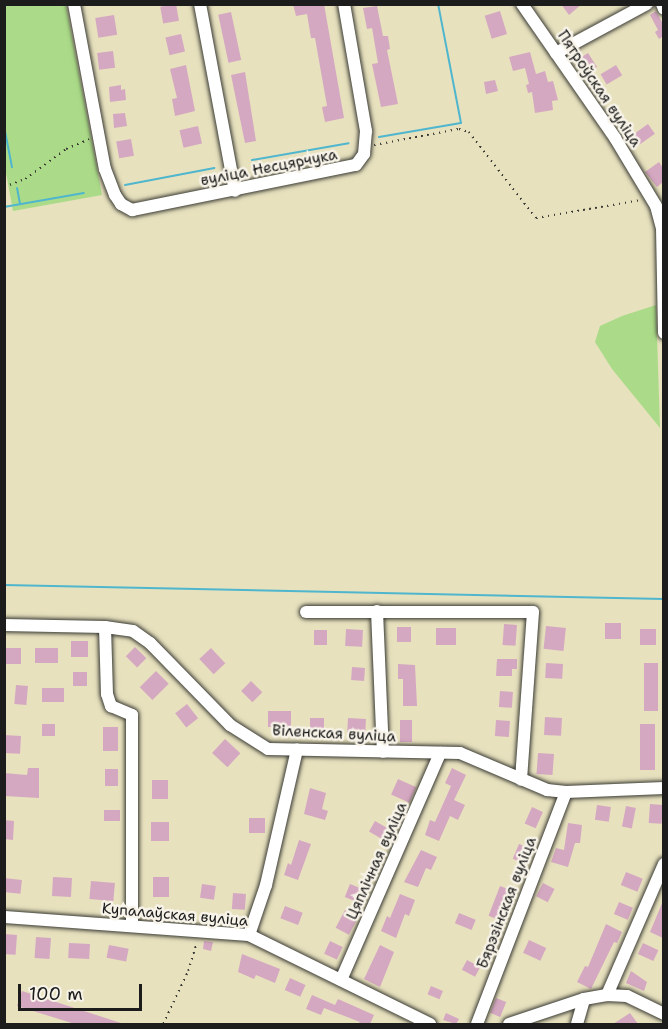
<!DOCTYPE html>
<meta charset="utf-8">
<style>
body{margin:0}
#map{position:relative;width:668px;height:1029px;overflow:hidden;background:#e7e1be;font-family:"Shantell Sans",sans-serif}
div>[style]{position:absolute}
.green>*{inset:0;background:#abdb88}
.stream>*{height:2px;margin:-1px;padding:0 1px;transform-origin:1px;border-radius:1px;background:#4fb6ce}
.building>*{inset:0;background:#d5a8c1;transform-origin:0 0}
.path>*{height:1.5px;margin-top:-0.75px;transform-origin:0;background:repeating-linear-gradient(90deg,#3a3a34 0 1.5px,transparent 0 6px)}
.roads{filter:drop-shadow(0 0 2px #3a3a34) drop-shadow(0 0 2px #3a3a34)}
.minor>*{height:12px;margin:-6px;padding:0 6px;transform-origin:6px;border-radius:6px;background:#fff}
span{translate:-50% -50%;white-space:nowrap;text-align:center;line-height:1.15;-webkit-text-stroke:5px #f7f3e8;paint-order:stroke}
.street-label{font-size:15px;color:#1c1c1c}
.frame{position:absolute;inset:0;border:6px solid #1c1c1c;pointer-events:none}
.scale{position:absolute;left:18px;top:984px;width:124px;height:27px;box-sizing:border-box;border:3px solid #1c1c1c;border-top:0;padding-left:8px;font-size:18px;line-height:21px;white-space:nowrap;color:#1c1c1c;-webkit-text-stroke:4px #f7f3e8;paint-order:stroke}
</style>
<div id="map">
<div class="green">
<i style="clip-path:polygon(4px 5px,66px 5px,102px 195px,13px 211px,4px 162px)"></i>
<i style="clip-path:polygon(656px 305px,660px 428px,612px 369px,595px 342px,600px 326px,622px 316px)"></i>
</div>
<div class="stream">
<i style="left:4px;top:126px;width:42px;rotate:79deg"></i>
<i style="left:379px;top:137px;width:83px;rotate:-9.7deg"></i>
<i style="left:461px;top:123px;width:121px;rotate:-100.9deg"></i>
<i style="left:252px;top:160px;width:98px;rotate:-9.9deg"></i>
<i style="left:125px;top:185px;width:91px;rotate:-10.8deg"></i>
<i style="left:17px;top:188px;width:16px;rotate:79deg"></i>
<i style="left:4px;top:207px;width:81px;rotate:-9.9deg"></i>
<i style="left:4px;top:585px;width:660px;rotate:1.22deg"></i>
</div>
<div class="building">
<i style="left:176px;top:4px;width:17px;height:16px;rotate:80deg"></i>
<i style="clip-path:polygon(293px 4px,324px 4px,344px 118px,325px 122px,322px 107px,327px 106px,315px 38px,311px 38px,307px 14px,296px 16px)"></i>
<i style="clip-path:polygon(561px 4px,582px 4px,569px 15px)"></i>
<i style="clip-path:polygon(377px 6px,383px 36px,388px 36px,390px 49px,387px 50px,398px 104px,381px 107px,372px 64px,378px 63px,372px 28px,367px 29px,363px 8px)"></i>
<i style="left:500px;top:11px;width:24px;height:16px;rotate:73deg"></i>
<i style="clip-path:polygon(656px 11px,663px 24px,663px 40px,662px 37px,659px 39px,655px 32px,658px 30px,650px 15px)"></i>
<i style="left:231px;top:12px;width:49px;height:13px;rotate:78deg"></i>
<i style="left:114px;top:15px;width:20px;height:19px;rotate:81deg"></i>
<i style="left:181px;top:34px;width:18px;height:16px;rotate:77deg"></i>
<i style="left:113px;top:51px;width:17px;height:16px;rotate:83deg"></i>
<i style="clip-path:polygon(530px 52px,536px 74px,545px 71px,548px 82px,553px 81px,558px 100px,552px 101px,553px 110px,535px 113px,532px 92px,528px 93px,526px 85px,529px 84px,525px 68px,513px 71px,509px 57px)"></i>
<i style="clip-path:polygon(588px 53px,597px 67px,586px 74px,584px 71px,582px 73px,576px 64px,577px 60px)"></i>
<i style="clip-path:polygon(186px 65px,195px 111px,175px 116px,172px 99px,177px 98px,170px 69px)"></i>
<i style="left:616px;top:65px;width:12px;height:18px;rotate:59deg"></i>
<i style="clip-path:polygon(245px 72px,256px 141px,245px 143px,231px 75px)"></i>
<i style="clip-path:polygon(495px 80px,498px 91px,486px 94px,484px 82px)"></i>
<i style="clip-path:polygon(121px 85px,121px 90px,125px 89px,126px 100px,110px 102px,109px 87px)"></i>
<i style="clip-path:polygon(125px 113px,127px 126px,114px 128px,113px 114px)"></i>
<i style="left:648px;top:124px;width:12px;height:19px;rotate:55deg"></i>
<i style="left:198px;top:126px;width:18px;height:19px;rotate:77deg"></i>
<i style="left:131px;top:139px;width:17px;height:15px;rotate:80deg"></i>
<i style="clip-path:polygon(659px 162px,663px 168px,663px 182px,657px 187px,645px 172px)"></i>
<i style="left:605px;top:623px;width:16px;height:16px"></i>
<i style="left:504px;top:624px;width:13px;height:21px;rotate:4deg"></i>
<i style="left:546px;top:626px;width:20px;height:23px;rotate:6deg"></i>
<i style="left:397px;top:627px;width:14px;height:15px"></i>
<i style="left:436px;top:628px;width:20px;height:17px"></i>
<i style="left:346px;top:629px;width:17px;height:17px;rotate:3deg"></i>
<i style="left:640px;top:629px;width:16px;height:16px"></i>
<i style="left:314px;top:630px;width:13px;height:15px"></i>
<i style="left:71px;top:641px;width:17px;height:16px"></i>
<i style="left:135px;top:647px;width:16px;height:13px;rotate:45deg"></i>
<i style="left:4px;top:648px;width:17px;height:16px"></i>
<i style="left:35px;top:648px;width:23px;height:15px"></i>
<i style="left:211px;top:648px;width:21px;height:16px;rotate:47deg"></i>
<i style="clip-path:polygon(497px 659px,517px 659px,517px 669px,512px 669px,512px 676px,496px 676px)"></i>
<i style="left:546px;top:663px;width:17px;height:15px;rotate:3deg"></i>
<i style="left:644px;top:663px;width:14px;height:48px"></i>
<i style="clip-path:polygon(398px 664px,415px 665px,417px 706px,403px 706px,403px 679px,398px 679px)"></i>
<i style="left:352px;top:667px;width:13px;height:13px;rotate:4deg"></i>
<i style="left:156px;top:671px;width:18px;height:23px;rotate:45deg"></i>
<i style="left:73px;top:672px;width:14px;height:14px"></i>
<i style="left:251px;top:681px;width:16px;height:14px;rotate:45deg"></i>
<i style="left:16px;top:685px;width:12px;height:19px;rotate:5deg"></i>
<i style="left:42px;top:688px;width:22px;height:14px"></i>
<i style="left:500px;top:691px;width:13px;height:16px;rotate:4deg"></i>
<i style="left:187px;top:704px;width:18px;height:15px;rotate:52deg"></i>
<i style="left:268px;top:711px;width:23px;height:16px"></i>
<i style="left:545px;top:717px;width:17px;height:18px;rotate:3deg"></i>
<i style="left:310px;top:718px;width:14px;height:17px"></i>
<i style="left:348px;top:718px;width:18px;height:15px;rotate:3deg"></i>
<i style="left:400px;top:720px;width:12px;height:22px"></i>
<i style="left:496px;top:720px;width:14px;height:16px;rotate:4deg"></i>
<i style="left:42px;top:724px;width:13px;height:12px"></i>
<i style="left:640px;top:724px;width:15px;height:46px"></i>
<i style="left:103px;top:727px;width:15px;height:24px"></i>
<i style="left:4px;top:735px;width:17px;height:18px;rotate:3deg"></i>
<i style="left:225px;top:739px;width:21px;height:19px;rotate:43deg"></i>
<i style="left:538px;top:753px;width:16px;height:21px;rotate:4deg"></i>
<i style="clip-path:polygon(28px 768px,39px 768px,39px 798px,4px 796px,4px 773px,27px 775px)"></i>
<i style="clip-path:polygon(452px 768px,466px 775px,454px 800px,465px 805px,458px 820px,450px 816px,439px 841px,425px 835px,430px 820px,435px 822px,451px 786px,445px 783px)"></i>
<i style="left:105px;top:769px;width:13px;height:17px"></i>
<i style="left:398px;top:779px;width:20px;height:17px;rotate:24deg"></i>
<i style="left:152px;top:780px;width:16px;height:19px"></i>
<i style="clip-path:polygon(310px 788px,326px 793px,322px 809px,328px 811px,325px 820px,304px 814px)"></i>
<i style="left:650px;top:804px;width:13px;height:19px;rotate:4deg"></i>
<i style="left:597px;top:805px;width:14px;height:15px;rotate:8deg"></i>
<i style="left:626px;top:806px;width:10px;height:21px;rotate:11deg"></i>
<i style="left:532px;top:807px;width:12px;height:18px;rotate:24deg"></i>
<i style="left:104px;top:810px;width:16px;height:11px"></i>
<i style="left:265px;top:818px;width:15px;height:16px;rotate:90deg"></i>
<i style="clip-path:polygon(4px 820px,14px 821px,13px 840px,4px 839px)"></i>
<i style="left:375px;top:821px;width:14px;height:12px;rotate:30deg"></i>
<i style="left:169px;top:822px;width:19px;height:18px;rotate:90deg"></i>
<i style="clip-path:polygon(568px 823px,582px 825px,580px 843px,575px 843px,568px 867px,551px 862px,556px 848px,564px 850px)"></i>
<i style="clip-path:polygon(299px 840px,311px 844px,298px 880px,284px 875px,288px 863px,291px 865px)"></i>
<i style="left:519px;top:844px;width:13px;height:16px;rotate:23deg"></i>
<i style="clip-path:polygon(421px 850px,437px 857px,431px 870px,426px 868px,418px 887px,404px 882px)"></i>
<i style="left:626px;top:872px;width:18px;height:14px;rotate:22deg"></i>
<i style="left:53px;top:877px;width:19px;height:19px;rotate:3deg"></i>
<i style="left:153px;top:877px;width:16px;height:20px"></i>
<i style="left:4px;top:878px;width:18px;height:14px;rotate:6deg"></i>
<i style="left:91px;top:881px;width:24px;height:18px;rotate:5deg"></i>
<i style="left:543px;top:883px;width:13px;height:15px;rotate:27deg"></i>
<i style="left:202px;top:884px;width:14px;height:14px;rotate:8deg"></i>
<i style="left:350px;top:884px;width:16px;height:14px;rotate:22deg"></i>
<i style="left:500px;top:886px;width:14px;height:32px;rotate:21deg"></i>
<i style="left:233px;top:893px;width:13px;height:16px;rotate:4deg"></i>
<i style="clip-path:polygon(400px 894px,415px 900px,409px 916px,405px 914px,396px 938px,381px 931px,387px 916px,390px 918px)"></i>
<i style="clip-path:polygon(663px 901px,663px 938px,650px 932px)"></i>
<i style="left:619px;top:902px;width:15px;height:13px;rotate:23deg"></i>
<i style="left:285px;top:906px;width:19px;height:13px;rotate:21deg"></i>
<i style="left:345px;top:910px;width:15px;height:20px;rotate:28deg"></i>
<i style="left:459px;top:913px;width:18px;height:11px;rotate:22deg"></i>
<i style="clip-path:polygon(606px 924px,622px 932px,617px 943px,614px 942px,591px 989px,577px 982px,585px 966px,588px 967px)"></i>
<i style="left:4px;top:934px;width:13px;height:20px;rotate:4deg"></i>
<i style="left:36px;top:937px;width:15px;height:21px;rotate:4deg"></i>
<i style="left:529px;top:940px;width:19px;height:14px;rotate:25deg"></i>
<i style="clip-path:polygon(204px 941px,213px 942px,211px 951px,203px 949px)"></i>
<i style="left:330px;top:941px;width:14px;height:14px;rotate:25deg"></i>
<i style="left:69px;top:943px;width:21px;height:15px;rotate:3deg"></i>
<i style="left:643px;top:943px;width:17px;height:12px;rotate:25deg"></i>
<i style="left:109px;top:945px;width:20px;height:13px;rotate:11deg"></i>
<i style="clip-path:polygon(380px 945px,394px 952px,380px 987px,364px 979px)"></i>
<i style="clip-path:polygon(242px 954px,280px 969px,275px 983px,256px 975px,254px 979px,238px 972px)"></i>
<i style="left:467px;top:960px;width:15px;height:11px;rotate:28deg"></i>
<i style="clip-path:polygon(631px 971px,647px 982px,644px 991px,626px 983px)"></i>
<i style="left:290px;top:978px;width:17px;height:13px;rotate:24deg"></i>
<i style="left:431px;top:986px;width:13px;height:9px;rotate:23deg"></i>
<i style="clip-path:polygon(22px 991px,121px 1023px,121px 1024px,75px 1024px,17px 1006px)"></i>
<i style="clip-path:polygon(312px 995px,335px 1005px,338px 999px,374px 1015px,370px 1024px,358px 1024px,360px 1022px,324px 1008px,321px 1015px,306px 1009px)"></i>
<i style="left:496px;top:998px;width:11px;height:16px;rotate:22deg"></i>
<i style="clip-path:polygon(446px 1013px,459px 1019px,456px 1024px,443px 1020px)"></i>
<i style="clip-path:polygon(630px 1013px,638px 1024px,613px 1024px)"></i>
</div>
<div class="path">
<i style="left:374px;top:145px;width:86px;rotate:-10.7deg"></i>
<i style="left:459px;top:129px;width:10px;rotate:17deg"></i>
<i style="left:469px;top:132px;width:109px;rotate:52.1deg"></i>
<i style="left:536px;top:218px;width:107px;rotate:-9.7deg"></i>
<i style="left:4px;top:187px;width:22px;rotate:-21deg"></i>
<i style="left:25px;top:179px;width:51px;rotate:-36.2deg"></i>
<i style="left:66px;top:149px;width:25px;rotate:-23deg"></i>
<i style="left:163px;top:1024px;width:59px;rotate:-64.7deg"></i>
<i style="left:188px;top:971px;width:30px;rotate:-73deg"></i>
</div>
<div class="roads">
<div class="minor">
<i style="left:74px;top:4px;width:168px;rotate:79.4deg"></i>
<i style="left:105px;top:169px;width:28px;rotate:69deg"></i>
<i style="left:115px;top:195px;width:11px;rotate:56deg"></i>
<i style="left:121px;top:204px;width:13px;rotate:29deg"></i>
<i style="left:132px;top:210px;width:228px;rotate:-11.4deg"></i>
<i style="left:356px;top:165px;width:14px;rotate:-54deg"></i>
<i style="left:364px;top:154px;width:23px;rotate:-85deg"></i>
<i style="left:366px;top:131px;width:129px;rotate:-99.8deg"></i>
<i style="left:200px;top:4px;width:190px;rotate:79.4deg"></i>
<i style="left:522px;top:4px;width:163px;rotate:55.2deg"></i>
<i style="left:615px;top:138px;width:79px;rotate:58.9deg"></i>
<i style="left:656px;top:206px;width:23px;rotate:75deg"></i>
<i style="left:662px;top:228px;width:105px;rotate:88.9deg"></i>
<i style="left:662px;top:4px;width:5px;rotate:68deg"></i>
<i style="left:556px;top:53px;width:103px;rotate:-28.3deg"></i>
<i style="left:377px;top:611px;width:141px;rotate:87.6deg"></i>
<i style="left:306px;top:612px;width:227px"></i>
<i style="left:533px;top:612px;width:168px;rotate:94.1deg"></i>
<i style="left:4px;top:625px;width:101px;rotate:1.1deg"></i>
<i style="left:105px;top:627px;width:28px;rotate:8deg"></i>
<i style="left:133px;top:631px;width:21px;rotate:35deg"></i>
<i style="left:150px;top:643px;width:115px;rotate:45.7deg"></i>
<i style="left:230px;top:725px;width:45px;rotate:32.3deg"></i>
<i style="left:268px;top:749px;width:192px;rotate:1.2deg"></i>
<i style="left:460px;top:753px;width:95px;rotate:23deg"></i>
<i style="left:547px;top:790px;width:19px;rotate:6deg"></i>
<i style="left:566px;top:792px;width:98px;rotate:-2.3deg"></i>
<i style="left:105px;top:627px;width:67px;rotate:88.3deg"></i>
<i style="left:107px;top:694px;width:13px;rotate:72deg"></i>
<i style="left:111px;top:706px;width:23px;rotate:23deg"></i>
<i style="left:132px;top:715px;width:210px;rotate:90deg"></i>
<i style="left:4px;top:917px;width:246px;rotate:4.2deg"></i>
<i style="left:249px;top:935px;width:202px;rotate:26.2deg"></i>
<i style="left:249px;top:935px;width:53px;rotate:-71.2deg"></i>
<i style="left:266px;top:885px;width:139px;rotate:-77.1deg"></i>
<i style="left:341px;top:980px;width:248px;rotate:-66.4deg"></i>
<i style="left:607px;top:995px;width:143px;rotate:-66.5deg"></i>
<i style="left:477px;top:1024px;width:248px;rotate:-69deg"></i>
<i style="left:509px;top:1024px;width:79px;rotate:-18.4deg"></i>
<i style="left:584px;top:999px;width:23px;rotate:-10deg"></i>
<i style="left:607px;top:995px;width:20px;rotate:3deg"></i>
<i style="left:627px;top:996px;width:41px;rotate:25.9deg"></i>
<i style="left:577px;top:1024px;width:26px;rotate:-74deg"></i>
</div>
</div>
<div class="street-label">
<span style="left:599px;top:89px;rotate:56deg">Пятроўская вуліца</span>
<span style="left:269px;top:168px;rotate:-11deg">вуліца Несцярчука</span>
<span style="left:334px;top:734px;rotate:3deg">Віленская вуліца</span>
<span style="left:377px;top:861px;rotate:-66deg">Цяплічная вуліца</span>
<span style="left:507px;top:903px;rotate:-69deg">Бярэзінская вуліца</span>
<span style="left:175px;top:915px;rotate:5deg">Купалаўская вуліца</span>
</div>
<div class="frame"></div>
<div class="scale">100 m</div>
</div>
